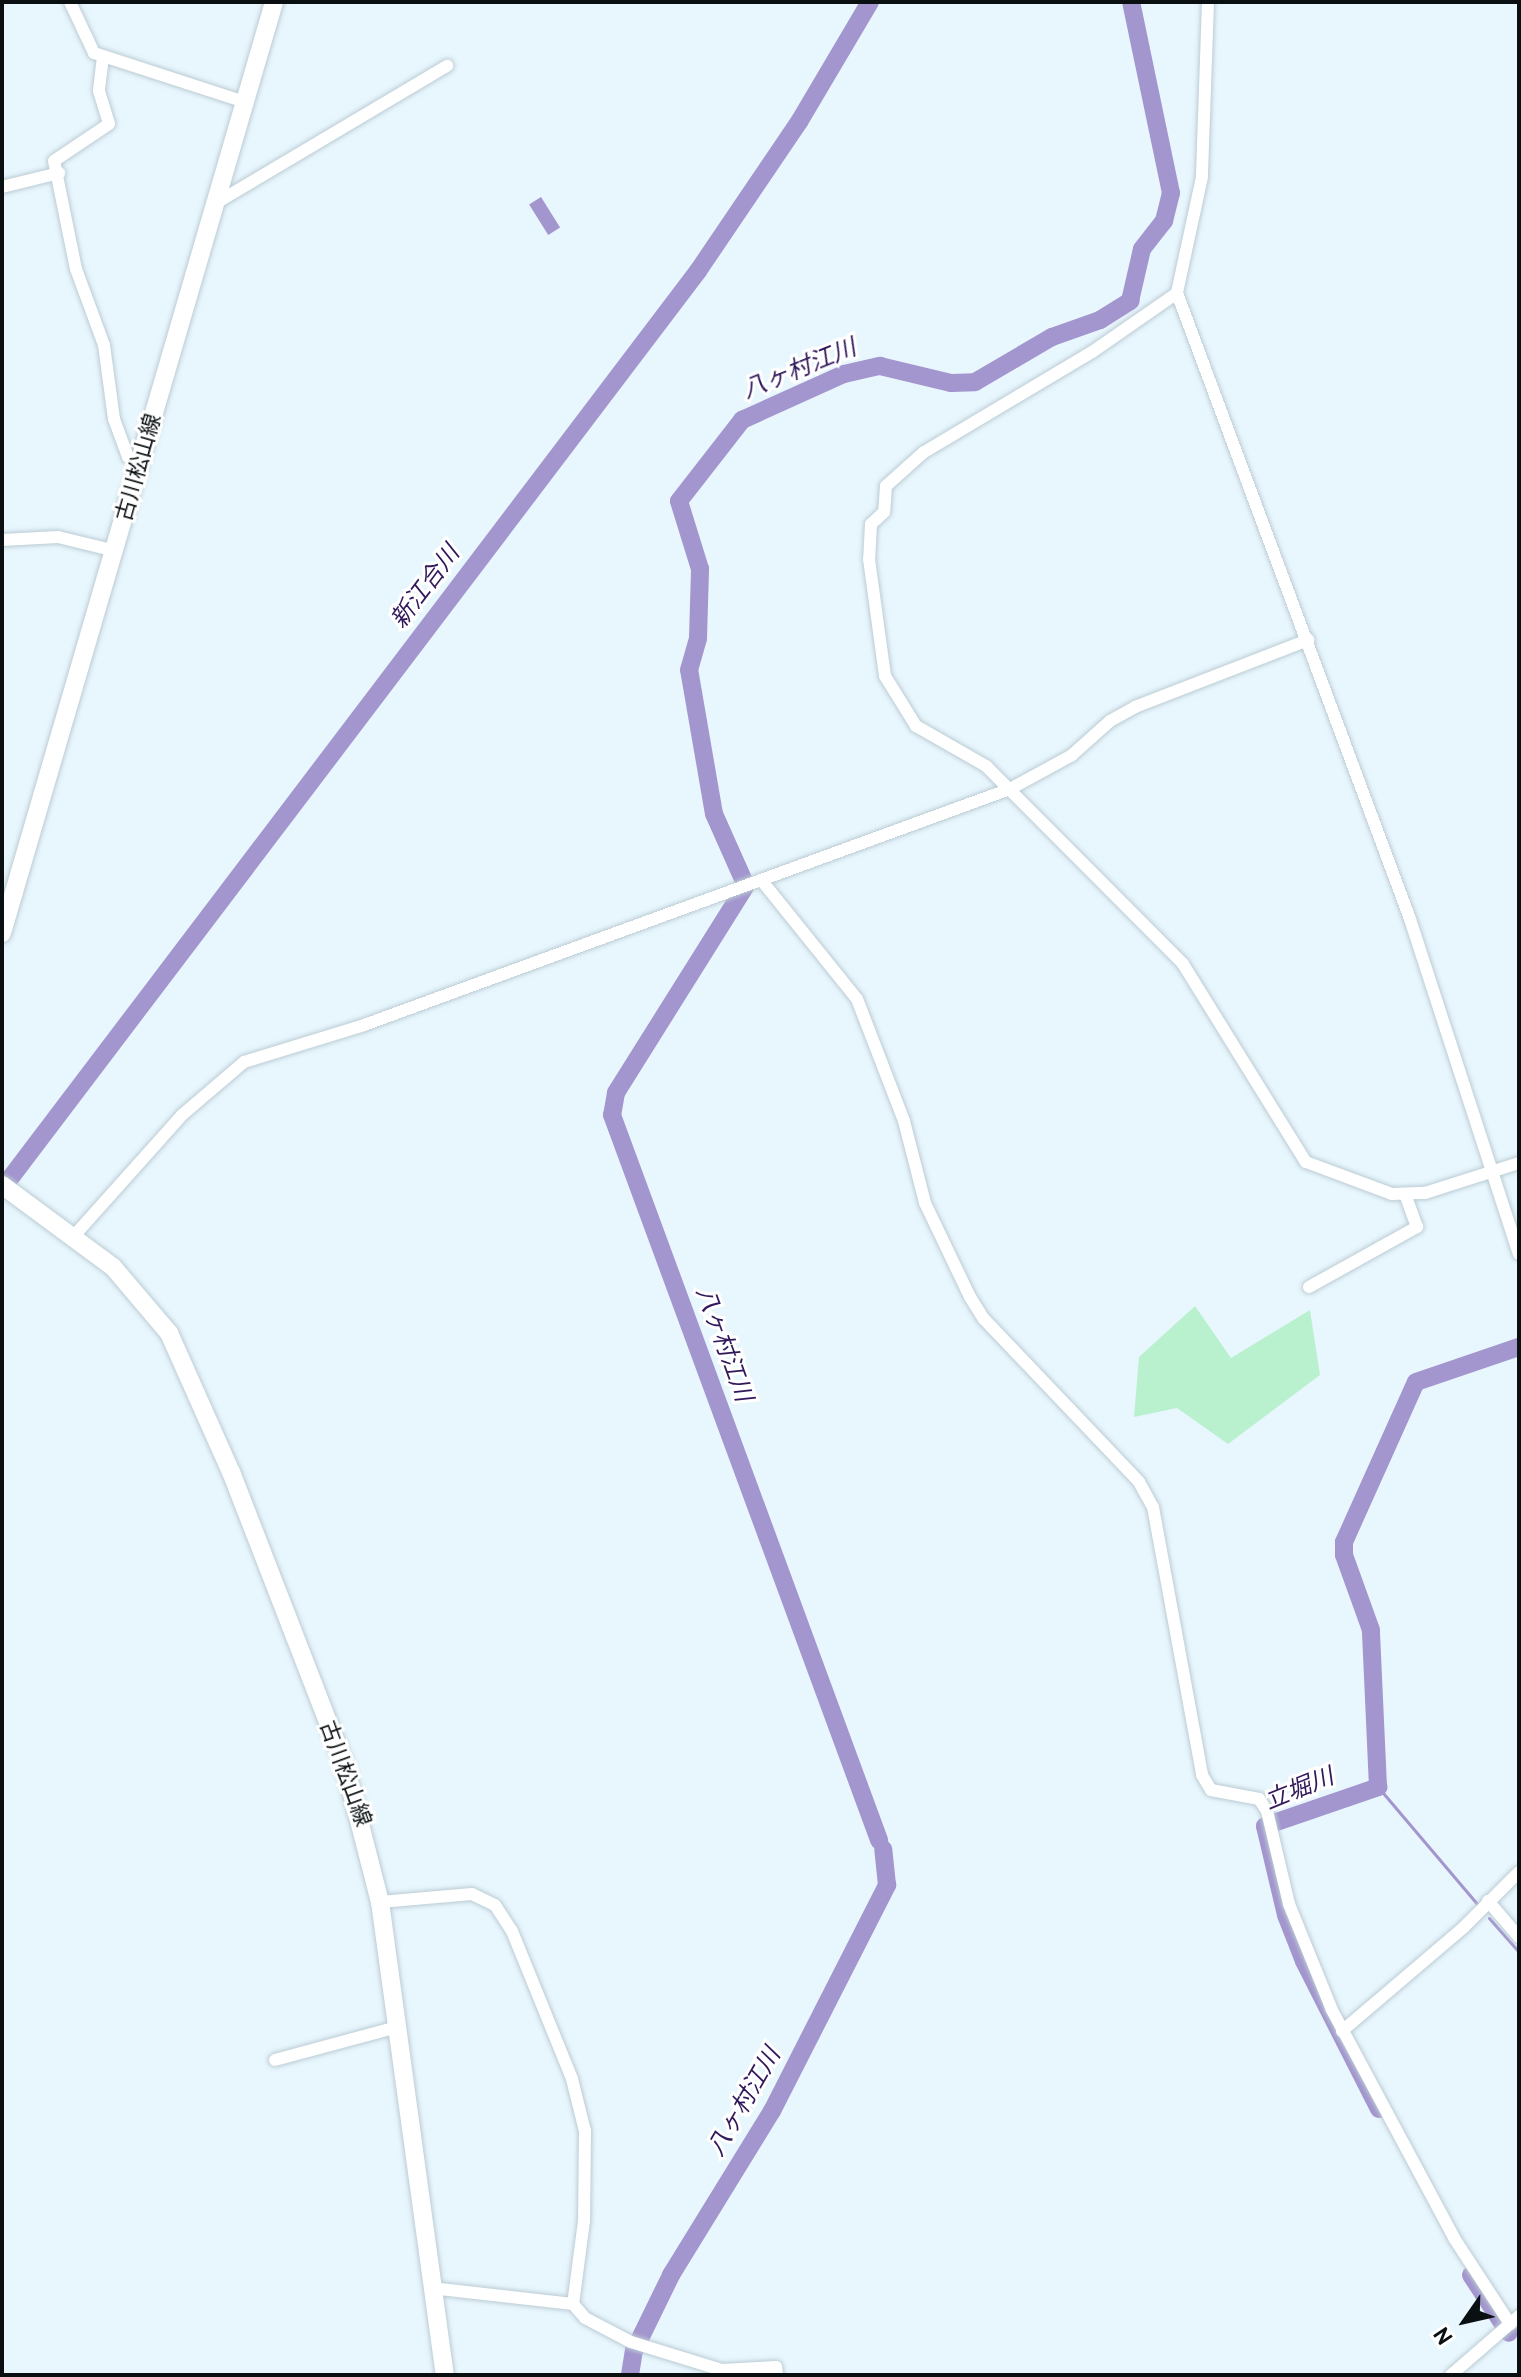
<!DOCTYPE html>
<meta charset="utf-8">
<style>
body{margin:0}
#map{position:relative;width:1521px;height:2377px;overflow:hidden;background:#e8f6fd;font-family:Overpass,"Noto Sans JP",sans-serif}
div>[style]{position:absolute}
.green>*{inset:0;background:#b9f1cf}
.water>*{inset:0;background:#a395ce;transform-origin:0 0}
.stream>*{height:3px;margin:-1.5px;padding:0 1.5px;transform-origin:1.5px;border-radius:1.5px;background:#a395ce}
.river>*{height:18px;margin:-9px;padding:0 9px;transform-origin:9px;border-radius:9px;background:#a395ce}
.roads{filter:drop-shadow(0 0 2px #bbccd4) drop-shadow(0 0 2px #bbccd4)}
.minor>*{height:12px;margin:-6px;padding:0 6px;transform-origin:6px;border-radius:6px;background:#fff}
.primary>*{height:18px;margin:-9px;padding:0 9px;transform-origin:9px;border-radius:9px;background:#fff}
span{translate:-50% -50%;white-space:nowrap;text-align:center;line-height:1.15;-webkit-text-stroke:6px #fff;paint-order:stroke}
.street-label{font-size:22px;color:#0a1012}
.water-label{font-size:24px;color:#31185b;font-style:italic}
.frame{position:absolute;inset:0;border:4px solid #0a1012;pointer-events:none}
.north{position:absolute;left:1425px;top:2281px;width:80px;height:80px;-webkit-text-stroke:6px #fff;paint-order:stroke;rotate:236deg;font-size:22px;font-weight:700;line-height:32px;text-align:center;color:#0a1012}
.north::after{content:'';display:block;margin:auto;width:28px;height:36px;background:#0a1012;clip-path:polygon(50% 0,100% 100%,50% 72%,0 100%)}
</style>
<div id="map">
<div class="green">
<i style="clip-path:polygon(1195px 1306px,1231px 1358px,1310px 1310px,1320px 1375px,1228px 1444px,1177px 1408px,1134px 1417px,1139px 1357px)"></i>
</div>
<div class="water">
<i style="left:541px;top:197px;width:36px;height:14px;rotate:58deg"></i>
</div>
<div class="stream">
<i style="left:1378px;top:1787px;width:156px;rotate:49.7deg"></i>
<i style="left:1489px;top:1918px;width:45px;rotate:48.6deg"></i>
</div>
<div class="river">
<i style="left:743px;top:879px;width:71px;rotate:-114deg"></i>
<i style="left:714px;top:814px;width:146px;rotate:-99.8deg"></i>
<i style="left:689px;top:670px;width:33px;rotate:-74deg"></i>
<i style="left:698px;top:638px;width:69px;rotate:-88.3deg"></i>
<i style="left:700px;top:569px;width:71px;rotate:-107.2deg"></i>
<i style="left:679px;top:501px;width:103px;rotate:-52.1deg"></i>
<i style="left:742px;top:420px;width:112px;rotate:-24.3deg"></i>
<i style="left:844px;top:374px;width:37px;rotate:-13deg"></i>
<i style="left:880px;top:366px;width:73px;rotate:13.5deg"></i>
<i style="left:951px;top:383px;width:24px;rotate:-2deg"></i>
<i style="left:975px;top:382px;width:89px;rotate:-30.3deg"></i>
<i style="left:1052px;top:337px;width:51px;rotate:-19.5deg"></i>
<i style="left:1100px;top:320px;width:36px;rotate:-32deg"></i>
<i style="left:1130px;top:301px;width:53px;rotate:-77deg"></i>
<i style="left:1142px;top:249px;width:36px;rotate:-52deg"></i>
<i style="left:1164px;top:221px;width:29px;rotate:-76deg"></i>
<i style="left:1171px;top:193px;width:195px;rotate:-101.8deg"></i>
<i style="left:745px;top:887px;width:243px;rotate:122.1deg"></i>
<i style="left:616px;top:1093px;width:22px;rotate:100deg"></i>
<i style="left:612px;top:1115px;width:773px;rotate:69.78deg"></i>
<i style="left:2px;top:1189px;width:1152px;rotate:-52.83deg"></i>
<i style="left:698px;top:271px;width:180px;rotate:-55.9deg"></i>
<i style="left:799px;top:122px;width:139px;rotate:-59.4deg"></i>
<i style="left:1379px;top:2109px;width:166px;rotate:-116.9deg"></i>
<i style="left:1304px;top:1961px;width:49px;rotate:-111.4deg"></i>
<i style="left:1286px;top:1915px;width:91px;rotate:-103.3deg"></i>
<i style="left:1265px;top:1826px;width:120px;rotate:-19deg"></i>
<i style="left:1378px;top:1787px;width:157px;rotate:-92.6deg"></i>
<i style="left:1371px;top:1630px;width:80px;rotate:-109.8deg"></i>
<i style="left:1344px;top:1555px;width:13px;rotate:-90deg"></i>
<i style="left:1344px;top:1542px;width:175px;rotate:-65.8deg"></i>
<i style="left:1416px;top:1382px;width:109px;rotate:-18.8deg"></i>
<i style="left:1471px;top:2275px;width:69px;rotate:56.8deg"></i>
<i style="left:630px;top:2375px;width:24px;rotate:-81deg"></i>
<i style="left:634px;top:2351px;width:85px;rotate:-64deg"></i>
<i style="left:671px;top:2275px;width:193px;rotate:-58.4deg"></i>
<i style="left:772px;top:2111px;width:254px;rotate:-63deg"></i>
<i style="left:887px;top:1885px;width:36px;rotate:-96deg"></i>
</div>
<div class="roads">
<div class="minor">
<i style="left:70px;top:2px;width:56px;rotate:64.8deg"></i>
<i style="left:94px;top:53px;width:159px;rotate:18deg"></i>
<i style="left:1208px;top:2px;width:175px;rotate:92deg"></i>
<i style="left:1202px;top:177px;width:119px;rotate:102.2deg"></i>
<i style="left:1177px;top:293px;width:668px;rotate:69.58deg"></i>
<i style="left:1410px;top:919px;width:352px;rotate:72deg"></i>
<i style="left:103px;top:57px;width:34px;rotate:97deg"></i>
<i style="left:99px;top:91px;width:34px;rotate:73deg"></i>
<i style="left:109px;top:124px;width:66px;rotate:146.1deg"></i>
<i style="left:54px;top:161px;width:110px;rotate:78.5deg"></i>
<i style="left:76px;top:269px;width:81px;rotate:69.8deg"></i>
<i style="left:104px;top:345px;width:75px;rotate:82.3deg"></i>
<i style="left:114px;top:419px;width:40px;rotate:69.8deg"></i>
<i style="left:128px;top:457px;width:15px;rotate:28deg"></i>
<i style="left:2px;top:187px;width:59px;rotate:-13.8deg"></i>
<i style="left:216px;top:203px;width:269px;rotate:-30.7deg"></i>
<i style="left:1177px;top:293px;width:103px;rotate:145.2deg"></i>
<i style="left:1092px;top:352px;width:196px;rotate:149.2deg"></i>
<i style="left:924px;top:452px;width:51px;rotate:138.2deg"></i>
<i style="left:886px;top:486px;width:26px;rotate:94deg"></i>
<i style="left:884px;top:512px;width:18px;rotate:137deg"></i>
<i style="left:871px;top:524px;width:35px;rotate:93deg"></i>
<i style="left:869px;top:559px;width:118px;rotate:82.2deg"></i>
<i style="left:885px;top:676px;width:59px;rotate:58.2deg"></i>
<i style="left:916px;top:726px;width:81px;rotate:29.7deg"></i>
<i style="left:986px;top:766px;width:279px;rotate:45.1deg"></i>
<i style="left:1183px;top:964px;width:233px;rotate:58.2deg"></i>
<i style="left:1306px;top:1162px;width:92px;rotate:20.4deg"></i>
<i style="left:1392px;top:1194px;width:33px;rotate:-2deg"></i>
<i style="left:1425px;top:1193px;width:99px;rotate:-17.7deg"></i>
<i style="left:2px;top:540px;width:56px;rotate:-3.1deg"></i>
<i style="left:58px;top:537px;width:60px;rotate:13.6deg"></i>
<i style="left:762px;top:881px;width:151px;rotate:51.2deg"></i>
<i style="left:857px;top:999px;width:131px;rotate:68.9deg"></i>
<i style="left:904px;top:1121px;width:85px;rotate:75.6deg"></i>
<i style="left:925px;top:1203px;width:104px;rotate:64.4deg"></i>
<i style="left:970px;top:1297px;width:26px;rotate:58deg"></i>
<i style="left:984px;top:1319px;width:225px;rotate:46.4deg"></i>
<i style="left:1139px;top:1482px;width:29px;rotate:61deg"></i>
<i style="left:1153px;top:1507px;width:272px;rotate:79.6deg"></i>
<i style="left:1202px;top:1775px;width:17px;rotate:59deg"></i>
<i style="left:1211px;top:1790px;width:49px;rotate:10.6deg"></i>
<i style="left:1259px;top:1799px;width:14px;rotate:56deg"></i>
<i style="left:1267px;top:1811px;width:96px;rotate:76.7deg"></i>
<i style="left:1289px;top:1904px;width:114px;rotate:67.9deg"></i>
<i style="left:1332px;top:2010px;width:259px;rotate:61.8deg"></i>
<i style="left:1454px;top:2238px;width:103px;rotate:56.9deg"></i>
<i style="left:73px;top:1237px;width:164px;rotate:-48.2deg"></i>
<i style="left:182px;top:1115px;width:82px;rotate:-40.5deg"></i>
<i style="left:244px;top:1062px;width:126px;rotate:-17.1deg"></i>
<i style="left:364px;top:1025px;width:688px;rotate:-20.07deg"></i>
<i style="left:1010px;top:789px;width:71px;rotate:-28.7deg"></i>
<i style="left:1072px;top:755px;width:51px;rotate:-41.8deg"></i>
<i style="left:1110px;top:721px;width:29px;rotate:-29deg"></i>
<i style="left:1135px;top:707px;width:186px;rotate:-21.2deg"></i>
<i style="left:1309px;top:1287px;width:124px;rotate:-29.1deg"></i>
<i style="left:1417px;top:1227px;width:35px;rotate:-110deg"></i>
<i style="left:1488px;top:1901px;width:48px;rotate:49.3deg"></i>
<i style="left:380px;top:1902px;width:92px;rotate:-5deg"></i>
<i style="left:472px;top:1894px;width:25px;rotate:26deg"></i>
<i style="left:495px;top:1905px;width:31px;rotate:57deg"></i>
<i style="left:512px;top:1931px;width:160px;rotate:67.9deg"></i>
<i style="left:572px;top:2079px;width:54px;rotate:76deg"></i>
<i style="left:585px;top:2131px;width:90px;rotate:90.6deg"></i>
<i style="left:584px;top:2221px;width:84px;rotate:97.5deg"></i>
<i style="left:1342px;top:2031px;width:160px;rotate:-40.4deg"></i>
<i style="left:1464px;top:1927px;width:78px;rotate:-45deg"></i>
<i style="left:275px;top:2060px;width:126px;rotate:-15.1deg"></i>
<i style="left:431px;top:2288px;width:143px;rotate:6.4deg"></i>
<i style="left:573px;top:2304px;width:18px;rotate:49deg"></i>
<i style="left:585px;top:2318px;width:52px;rotate:27.6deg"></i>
<i style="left:631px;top:2342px;width:95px;rotate:17.1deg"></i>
<i style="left:722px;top:2370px;width:54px;rotate:-3.2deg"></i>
<i style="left:776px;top:2367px;width:8px;rotate:83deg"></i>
<i style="left:1451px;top:2375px;width:90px;rotate:-40.9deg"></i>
</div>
<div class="primary">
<i style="left:2px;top:933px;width:970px;rotate:-73.71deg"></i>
<i style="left:2px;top:1185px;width:138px;rotate:36.5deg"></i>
<i style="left:113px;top:1267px;width:87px;rotate:49.7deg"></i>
<i style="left:169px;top:1333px;width:152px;rotate:66deg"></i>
<i style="left:231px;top:1472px;width:315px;rotate:68.8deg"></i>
<i style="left:345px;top:1766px;width:140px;rotate:75.6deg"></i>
<i style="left:380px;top:1902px;width:477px;rotate:82.2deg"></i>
</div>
</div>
<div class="street-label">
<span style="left:140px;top:468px;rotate:-74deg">古川松山線</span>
<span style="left:344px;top:1774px;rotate:70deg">古川松山線</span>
</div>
<div class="water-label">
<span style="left:800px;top:371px;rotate:-22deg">八ヶ村江川</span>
<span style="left:427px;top:588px;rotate:-53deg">新江合川</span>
<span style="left:722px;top:1345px;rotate:70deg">八ヶ村江川</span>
<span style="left:1300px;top:1791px;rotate:-22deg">立堀川</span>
<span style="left:746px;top:2103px;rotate:-60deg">八ヶ村江川</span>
</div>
<div class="frame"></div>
<div class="north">N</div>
</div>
